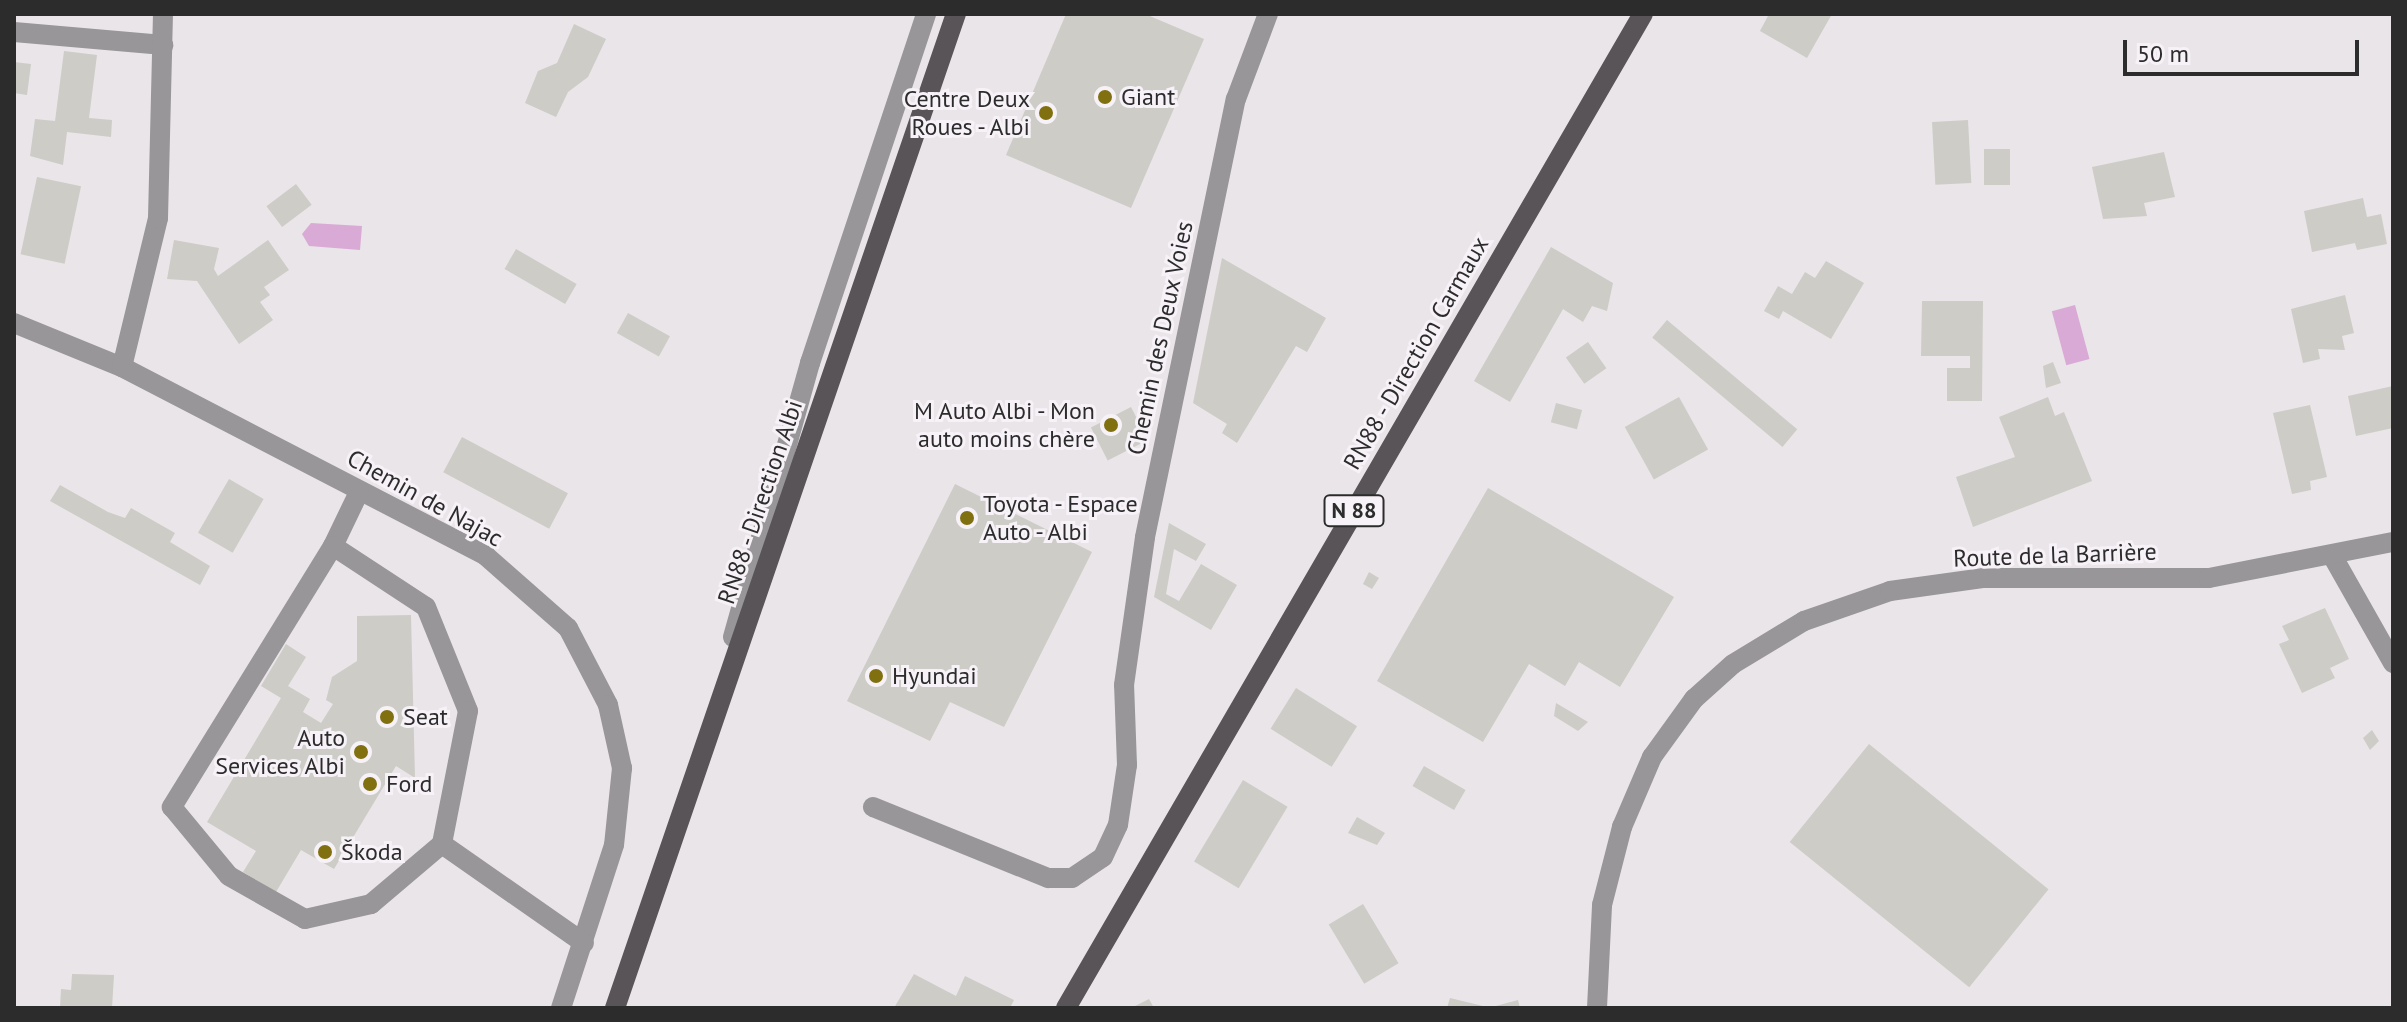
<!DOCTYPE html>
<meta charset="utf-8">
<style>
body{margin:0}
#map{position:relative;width:2407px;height:1022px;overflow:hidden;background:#eae5e9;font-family:"PT Sans",sans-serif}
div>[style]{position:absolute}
.water>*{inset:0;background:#d9aad5;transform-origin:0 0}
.building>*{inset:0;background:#cdccc7;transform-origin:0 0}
.minor>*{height:20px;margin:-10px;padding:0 10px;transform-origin:10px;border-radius:10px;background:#989698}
.major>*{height:20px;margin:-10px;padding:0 10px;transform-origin:10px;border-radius:10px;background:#585458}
.dots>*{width:22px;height:22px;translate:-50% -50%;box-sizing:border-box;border:4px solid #f7f2f7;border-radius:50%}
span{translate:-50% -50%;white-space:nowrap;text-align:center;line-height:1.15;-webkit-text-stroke:6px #f7f2f7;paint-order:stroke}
.shield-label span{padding:2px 6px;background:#f7f2f7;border:2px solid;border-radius:6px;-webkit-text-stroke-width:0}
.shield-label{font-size:22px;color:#2d2c2d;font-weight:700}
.poi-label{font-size:24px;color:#2d2c2d}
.left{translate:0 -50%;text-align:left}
.right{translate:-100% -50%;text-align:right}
.street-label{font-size:24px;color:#2d2c2d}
.frame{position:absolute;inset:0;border:16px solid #2d2c2d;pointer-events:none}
.scale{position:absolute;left:2123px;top:40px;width:236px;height:36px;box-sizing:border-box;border:4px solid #2d2c2d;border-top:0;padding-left:10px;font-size:24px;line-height:28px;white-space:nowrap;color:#2d2c2d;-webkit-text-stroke:6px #f7f2f7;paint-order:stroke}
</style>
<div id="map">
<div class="water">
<i style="clip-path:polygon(311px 223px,362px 226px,360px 250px,309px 246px,302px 234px)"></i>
<i style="left:2075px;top:305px;width:56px;height:24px;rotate:75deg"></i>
</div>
<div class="building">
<i style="clip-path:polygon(1066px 14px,1145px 14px,1204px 39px,1131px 208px,1006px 155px)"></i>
<i style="clip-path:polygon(1769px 14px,1832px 14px,1807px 58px,1760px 31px)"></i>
<i style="clip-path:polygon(574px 24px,606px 39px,588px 77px,568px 92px,556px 117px,525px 103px,538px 71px,557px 63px)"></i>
<i style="clip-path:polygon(64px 51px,97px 55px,89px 118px,112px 120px,111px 137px,67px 132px,63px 165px,30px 156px,35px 119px,55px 121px)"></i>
<i style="clip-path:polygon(14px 62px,31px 64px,27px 95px,14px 93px)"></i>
<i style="left:1968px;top:120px;width:63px;height:36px;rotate:87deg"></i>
<i style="left:1984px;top:149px;width:26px;height:36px"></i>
<i style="clip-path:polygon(2164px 152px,2175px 197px,2144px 203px,2147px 216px,2103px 219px,2092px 167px)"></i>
<i style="left:37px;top:177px;width:45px;height:79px;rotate:12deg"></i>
<i style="left:296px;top:184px;width:26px;height:37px;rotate:53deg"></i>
<i style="clip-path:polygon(2363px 198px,2367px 217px,2381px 214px,2387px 244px,2357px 250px,2355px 243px,2312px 252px,2304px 211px)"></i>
<i style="clip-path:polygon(174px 240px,219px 248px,214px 269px,218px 276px,268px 240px,289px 270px,264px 287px,270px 295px,260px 302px,273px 320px,239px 344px,197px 281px,167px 279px)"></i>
<i style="clip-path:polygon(1551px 247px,1613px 283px,1607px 311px,1592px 306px,1583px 322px,1563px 309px,1510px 402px,1474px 381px)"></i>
<i style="left:516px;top:249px;width:70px;height:23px;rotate:30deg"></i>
<i style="clip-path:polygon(1222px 258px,1326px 318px,1307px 352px,1296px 346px,1237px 443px,1222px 433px,1227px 424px,1193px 403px)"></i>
<i style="clip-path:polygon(1826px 261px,1864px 283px,1831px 339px,1783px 311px,1779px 319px,1764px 311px,1778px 286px,1792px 294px,1805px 272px,1815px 278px)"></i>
<i style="clip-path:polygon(2345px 295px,2354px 333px,2342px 336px,2345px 350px,2318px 349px,2320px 359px,2303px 363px,2291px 309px)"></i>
<i style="clip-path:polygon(1922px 301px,1983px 301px,1982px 401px,1947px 401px,1947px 368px,1970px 368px,1970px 356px,1921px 356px)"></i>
<i style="left:628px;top:313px;width:48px;height:23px;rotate:29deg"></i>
<i style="left:1667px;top:320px;width:170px;height:23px;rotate:40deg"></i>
<i style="left:1588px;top:342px;width:32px;height:27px;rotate:55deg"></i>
<i style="clip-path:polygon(2053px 362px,2061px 383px,2046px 388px,2043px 366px)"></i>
<i style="clip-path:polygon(2393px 386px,2393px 428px,2356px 436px,2348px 396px)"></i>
<i style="left:1679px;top:397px;width:60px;height:62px;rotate:61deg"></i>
<i style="clip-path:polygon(2048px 397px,2055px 416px,2064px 412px,2092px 481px,1973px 527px,1956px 477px,2015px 457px,1999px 417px)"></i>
<i style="left:1556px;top:403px;width:27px;height:20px;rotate:15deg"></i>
<i style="clip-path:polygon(2310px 405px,2327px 477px,2310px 481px,2311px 490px,2292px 494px,2273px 413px)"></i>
<i style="left:1131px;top:407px;width:37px;height:45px;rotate:63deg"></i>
<i style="left:462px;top:437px;width:120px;height:40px;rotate:28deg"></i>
<i style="left:229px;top:479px;width:40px;height:62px;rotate:30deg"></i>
<i style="clip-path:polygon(955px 484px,1092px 552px,1004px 727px,950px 702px,930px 741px,847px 701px)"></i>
<i style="clip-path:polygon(60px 485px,108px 512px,125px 518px,131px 508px,175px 533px,170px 542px,210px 566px,200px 585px,50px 501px)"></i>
<i style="clip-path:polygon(1488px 488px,1674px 597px,1620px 687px,1579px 662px,1565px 686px,1529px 664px,1483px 742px,1377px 681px)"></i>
<i style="clip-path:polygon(1169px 523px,1206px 544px,1196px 561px,1174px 549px,1166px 594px,1179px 601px,1201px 564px,1237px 585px,1211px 630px,1154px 597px)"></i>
<i style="clip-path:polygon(1369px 572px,1379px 578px,1372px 589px,1363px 584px)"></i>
<i style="clip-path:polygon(2325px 608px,2349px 659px,2330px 668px,2335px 678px,2302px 693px,2279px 644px,2289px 640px,2282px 626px)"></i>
<i style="clip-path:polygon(411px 615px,415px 778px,396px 766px,334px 869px,301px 850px,276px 892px,243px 872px,256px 851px,207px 822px,281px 698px,261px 686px,286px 644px,306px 657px,288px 686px,310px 699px,303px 712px,321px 723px,333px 704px,326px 700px,332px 677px,357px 661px,357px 616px)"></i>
<i style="left:1296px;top:688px;width:72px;height:48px;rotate:32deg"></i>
<i style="clip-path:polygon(1556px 703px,1588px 722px,1578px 731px,1554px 716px)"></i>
<i style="clip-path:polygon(2372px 730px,2379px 741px,2370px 750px,2363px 738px)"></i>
<i style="left:1869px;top:744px;width:231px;height:126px;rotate:39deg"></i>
<i style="left:1424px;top:766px;width:48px;height:23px;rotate:30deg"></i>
<i style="left:1243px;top:780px;width:52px;height:95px;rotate:31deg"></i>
<i style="clip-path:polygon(1357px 817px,1385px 833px,1377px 845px,1348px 833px)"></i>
<i style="left:1363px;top:904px;width:69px;height:40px;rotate:59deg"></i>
<i style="clip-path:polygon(72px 974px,114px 975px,112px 1008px,60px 1008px,61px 989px,71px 990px)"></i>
<i style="clip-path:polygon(914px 974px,956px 996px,965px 976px,1014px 1000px,1010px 1008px,894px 1008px)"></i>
<i style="clip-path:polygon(1450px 998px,1487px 1007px,1487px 1008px,1447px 1008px)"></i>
<i style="clip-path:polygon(1149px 999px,1154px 1008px,1131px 1008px)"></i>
<i style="clip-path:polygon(1518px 1000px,1520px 1008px,1492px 1008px,1492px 1007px)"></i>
</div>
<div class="minor">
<i style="left:14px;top:32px;width:150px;rotate:5deg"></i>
<i style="left:14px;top:323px;width:117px;rotate:22.2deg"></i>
<i style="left:122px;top:367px;width:410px;rotate:27.4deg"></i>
<i style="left:486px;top:556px;width:109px;rotate:41.3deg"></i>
<i style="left:568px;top:628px;width:87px;rotate:62.5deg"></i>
<i style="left:608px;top:705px;width:65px;rotate:77.5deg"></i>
<i style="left:622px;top:768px;width:77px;rotate:95.9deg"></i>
<i style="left:614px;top:845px;width:171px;rotate:108deg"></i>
<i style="left:122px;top:367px;width:153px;rotate:-76.4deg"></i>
<i style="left:158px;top:218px;width:204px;rotate:-88.6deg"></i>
<i style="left:359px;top:492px;width:60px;rotate:115.7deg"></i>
<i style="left:333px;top:546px;width:111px;rotate:33.3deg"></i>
<i style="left:426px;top:607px;width:112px;rotate:68deg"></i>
<i style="left:468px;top:711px;width:136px;rotate:101.1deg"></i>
<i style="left:442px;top:844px;width:173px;rotate:34.9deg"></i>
<i style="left:333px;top:546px;width:307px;rotate:121.7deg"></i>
<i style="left:172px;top:807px;width:89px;rotate:50.4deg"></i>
<i style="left:229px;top:876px;width:87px;rotate:29.5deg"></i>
<i style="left:305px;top:919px;width:68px;rotate:-12.8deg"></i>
<i style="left:371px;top:904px;width:93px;rotate:-40.2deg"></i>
<i style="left:2333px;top:557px;width:122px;rotate:60.5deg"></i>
<i style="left:733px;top:637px;width:285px;rotate:-74.3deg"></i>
<i style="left:810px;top:363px;width:368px;rotate:-71.6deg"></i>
<i style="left:873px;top:807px;width:189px;rotate:22.1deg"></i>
<i style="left:1048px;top:878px;width:24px"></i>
<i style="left:1072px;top:878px;width:37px;rotate:-34deg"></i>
<i style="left:1103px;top:857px;width:35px;rotate:-65deg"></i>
<i style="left:1118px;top:825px;width:61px;rotate:-81.5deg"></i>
<i style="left:1127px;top:765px;width:80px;rotate:-92.1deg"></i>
<i style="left:1124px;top:685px;width:149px;rotate:-81.9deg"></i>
<i style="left:1145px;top:537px;width:447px;rotate:-78.3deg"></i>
<i style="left:1236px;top:99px;width:91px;rotate:-69.4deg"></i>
<i style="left:1597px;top:1008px;width:103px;rotate:-87.2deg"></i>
<i style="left:1602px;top:905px;width:81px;rotate:-75.6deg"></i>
<i style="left:1622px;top:827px;width:76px;rotate:-66.8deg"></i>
<i style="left:1652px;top:757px;width:72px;rotate:-54.1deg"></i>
<i style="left:1694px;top:699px;width:52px;rotate:-41.9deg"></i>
<i style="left:1733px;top:664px;width:83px;rotate:-31.2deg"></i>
<i style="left:1804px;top:621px;width:91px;rotate:-19.2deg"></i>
<i style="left:1890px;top:591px;width:95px;rotate:-7.9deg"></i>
<i style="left:1984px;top:578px;width:225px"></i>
<i style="left:2209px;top:578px;width:187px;rotate:-11.1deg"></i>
</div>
<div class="major">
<i style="left:615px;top:1008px;width:1051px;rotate:-71.07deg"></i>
<i style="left:1066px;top:1008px;width:1149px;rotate:-59.87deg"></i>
</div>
<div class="dots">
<i style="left:1105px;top:97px;background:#807010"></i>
<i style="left:1046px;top:113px;background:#807010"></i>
<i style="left:1111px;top:425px;background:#807010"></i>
<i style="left:967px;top:518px;background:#807010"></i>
<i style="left:876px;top:676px;background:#807010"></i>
<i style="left:387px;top:717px;background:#807010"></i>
<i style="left:361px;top:752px;background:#807010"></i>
<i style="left:370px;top:784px;background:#807010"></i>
<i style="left:325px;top:852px;background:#807010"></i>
</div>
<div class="shield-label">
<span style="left:1354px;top:511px">N 88</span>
</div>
<div class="poi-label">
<span class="left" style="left:1121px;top:97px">Giant</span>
<span class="right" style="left:1030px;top:113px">Centre Deux<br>Roues - Albi</span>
<span class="right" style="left:1095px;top:425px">M Auto Albi - Mon<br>auto moins chère</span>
<span class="left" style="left:983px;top:518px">Toyota - Espace<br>Auto - Albi</span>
<span class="left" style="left:892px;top:676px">Hyundai</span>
<span class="left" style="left:403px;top:717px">Seat</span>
<span class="right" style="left:345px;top:752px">Auto<br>Services Albi</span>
<span class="left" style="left:386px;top:784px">Ford</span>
<span class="left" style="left:341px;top:852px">Škoda</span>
</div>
<div class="street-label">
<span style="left:1160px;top:338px;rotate:-78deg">Chemin des Deux Voies</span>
<span style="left:1416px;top:353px;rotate:-60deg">RN88 - Direction Carmaux</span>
<span style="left:425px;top:498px;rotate:29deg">Chemin de Najac</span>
<span style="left:760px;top:502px;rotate:-71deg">RN88 - Direction Albi</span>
<span style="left:2055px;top:555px;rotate:-2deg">Route de la Barrière</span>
</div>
<div class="frame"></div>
<div class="scale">50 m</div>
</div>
